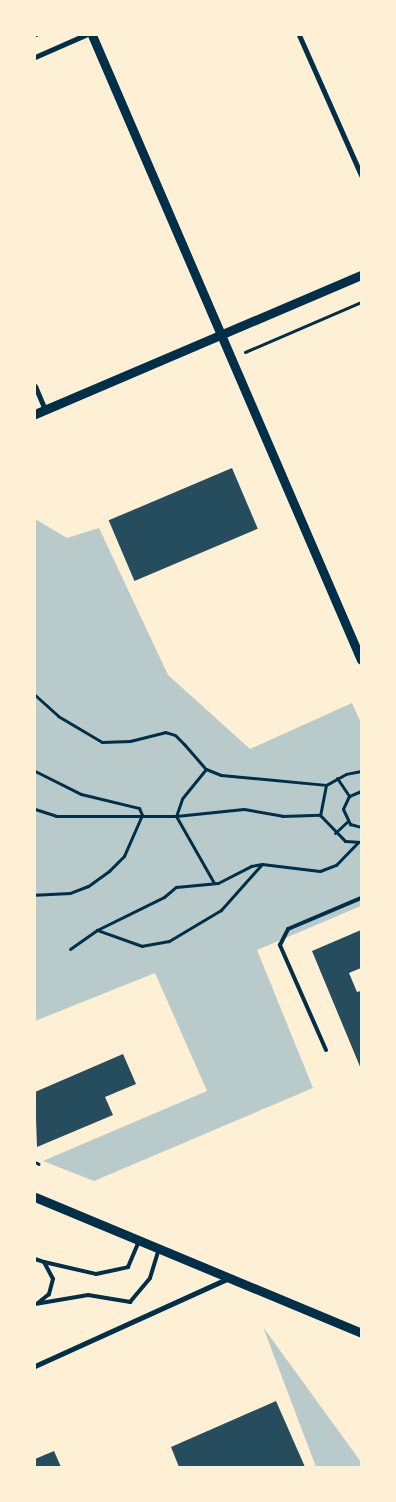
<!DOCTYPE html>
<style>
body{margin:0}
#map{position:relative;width:396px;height:1502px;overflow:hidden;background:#fdf0d5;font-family:"IBM Plex Sans",sans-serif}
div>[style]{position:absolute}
.green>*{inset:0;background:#b9caca}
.building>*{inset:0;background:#264d5e;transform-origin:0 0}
.path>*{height:3px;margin:-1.5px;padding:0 1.5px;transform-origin:1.5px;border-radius:1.5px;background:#003049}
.service>*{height:4px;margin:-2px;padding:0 2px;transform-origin:2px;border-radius:2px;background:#003049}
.pedestrian>*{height:4.5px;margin:-2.25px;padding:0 2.25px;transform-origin:2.25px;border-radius:2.25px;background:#003049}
.minor>*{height:5px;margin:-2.5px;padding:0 2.5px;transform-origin:2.5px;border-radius:2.5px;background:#003049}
.tertiary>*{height:9px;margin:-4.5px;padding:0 4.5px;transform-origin:4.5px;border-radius:4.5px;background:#003049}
span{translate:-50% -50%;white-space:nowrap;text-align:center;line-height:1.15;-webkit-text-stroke:4px #fdf0d5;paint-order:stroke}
.frame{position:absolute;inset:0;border:36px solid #fdf0d5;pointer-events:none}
</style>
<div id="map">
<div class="green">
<i style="clip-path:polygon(35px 519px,67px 538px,99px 528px,168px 675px,250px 749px,352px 703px,361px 723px,361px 906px,257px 950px,313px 1088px,94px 1181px,43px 1161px,207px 1091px,155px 973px,35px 1021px)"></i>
<i style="clip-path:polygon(263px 1327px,361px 1462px,361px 1467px,316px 1467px)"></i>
</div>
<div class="building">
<i style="left:232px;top:468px;width:66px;height:134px;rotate:67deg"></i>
<i style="clip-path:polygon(361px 930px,361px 968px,349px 973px,357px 992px,361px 991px,361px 1069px,312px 951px)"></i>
<i style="clip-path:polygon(123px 1054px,136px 1084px,105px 1097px,113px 1115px,37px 1147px,35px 1092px)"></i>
<i style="clip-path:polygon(276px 1401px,305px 1467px,179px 1467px,171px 1447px)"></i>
<i style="clip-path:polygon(54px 1451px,61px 1467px,35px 1467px,35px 1459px)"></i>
</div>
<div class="path">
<i style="left:35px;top:35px;width:1px"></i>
<i style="left:245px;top:352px;width:126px;rotate:-23.3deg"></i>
<i style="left:35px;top:695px;width:31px;rotate:42deg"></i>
<i style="left:58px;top:716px;width:51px;rotate:30.6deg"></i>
<i style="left:102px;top:742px;width:28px;rotate:-2deg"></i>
<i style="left:130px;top:741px;width:36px;rotate:-14deg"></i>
<i style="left:165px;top:732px;width:10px;rotate:17deg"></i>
<i style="left:175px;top:735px;width:13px;rotate:45deg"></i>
<i style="left:184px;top:744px;width:33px;rotate:49deg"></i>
<i style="left:206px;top:769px;width:38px;rotate:129deg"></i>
<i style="left:182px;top:799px;width:18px;rotate:109deg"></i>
<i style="left:176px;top:816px;width:77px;rotate:60.4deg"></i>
<i style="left:206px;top:769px;width:16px;rotate:22deg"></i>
<i style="left:221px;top:775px;width:105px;rotate:5.4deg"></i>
<i style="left:35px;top:771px;width:51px;rotate:26.6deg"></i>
<i style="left:81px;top:794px;width:60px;rotate:13.6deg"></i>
<i style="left:139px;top:808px;width:8px;rotate:67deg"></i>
<i style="left:142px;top:815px;width:45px;rotate:113.7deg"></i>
<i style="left:124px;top:856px;width:21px;rotate:135deg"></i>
<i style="left:109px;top:871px;width:26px;rotate:144deg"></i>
<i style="left:88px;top:886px;width:19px;rotate:159deg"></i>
<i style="left:70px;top:893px;width:35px;rotate:177deg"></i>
<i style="left:361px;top:771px;width:15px;rotate:169deg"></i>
<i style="left:346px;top:774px;width:23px;rotate:151deg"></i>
<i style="left:326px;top:785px;width:31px;rotate:101deg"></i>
<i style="left:320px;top:815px;width:36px;rotate:46deg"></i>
<i style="left:345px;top:841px;width:16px;rotate:4deg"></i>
<i style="left:337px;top:778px;width:22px;rotate:56deg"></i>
<i style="left:361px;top:791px;width:13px;rotate:157deg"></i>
<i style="left:349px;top:796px;width:14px;rotate:115deg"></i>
<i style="left:343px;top:809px;width:17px;rotate:65deg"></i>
<i style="left:350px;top:824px;width:11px;rotate:15deg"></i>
<i style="left:35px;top:809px;width:22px;rotate:18deg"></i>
<i style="left:56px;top:816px;width:120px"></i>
<i style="left:176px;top:816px;width:68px;rotate:-5.9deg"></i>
<i style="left:244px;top:809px;width:39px;rotate:10deg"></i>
<i style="left:282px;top:816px;width:38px;rotate:-2deg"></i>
<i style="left:335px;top:833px;width:18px;rotate:-43deg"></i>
<i style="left:262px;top:864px;width:62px;rotate:131.7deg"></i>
<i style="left:221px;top:910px;width:61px;rotate:149.2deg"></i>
<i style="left:169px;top:941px;width:27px;rotate:170deg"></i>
<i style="left:142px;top:946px;width:48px;rotate:-160.4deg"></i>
<i style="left:97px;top:930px;width:75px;rotate:-26.2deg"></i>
<i style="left:164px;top:897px;width:16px;rotate:-40deg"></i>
<i style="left:176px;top:887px;width:42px;rotate:-5.4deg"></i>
<i style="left:218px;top:883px;width:37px;rotate:-27deg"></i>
<i style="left:251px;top:866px;width:11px;rotate:-10deg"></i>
<i style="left:262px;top:864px;width:58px;rotate:6.9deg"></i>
<i style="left:320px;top:871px;width:17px;rotate:-21deg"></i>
<i style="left:336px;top:865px;width:32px;rotate:-46deg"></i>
<i style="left:70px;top:949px;width:33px;rotate:-35deg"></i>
<i style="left:35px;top:1162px;width:4px;rotate:27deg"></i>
</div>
<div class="service">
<i style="left:326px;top:1050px;width:115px;rotate:-113.7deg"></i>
<i style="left:280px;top:945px;width:18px;rotate:-63deg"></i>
<i style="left:288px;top:929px;width:79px;rotate:-23deg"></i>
<i style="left:35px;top:1259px;width:9px;rotate:18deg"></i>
<i style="left:44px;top:1262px;width:19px;rotate:62deg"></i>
<i style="left:53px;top:1279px;width:16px;rotate:105deg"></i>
<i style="left:49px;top:1294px;width:13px;rotate:141deg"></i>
<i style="left:44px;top:1262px;width:53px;rotate:13deg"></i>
<i style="left:96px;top:1274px;width:33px;rotate:-12deg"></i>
<i style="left:128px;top:1267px;width:28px;rotate:-67deg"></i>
<i style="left:35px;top:1304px;width:54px;rotate:-9.6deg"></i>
<i style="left:88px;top:1295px;width:43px;rotate:9.5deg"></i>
<i style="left:130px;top:1302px;width:31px;rotate:-50deg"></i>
<i style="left:150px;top:1278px;width:30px;rotate:-73deg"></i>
</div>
<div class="pedestrian">
<i style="left:35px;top:1366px;width:211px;rotate:-24.4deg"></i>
</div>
<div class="minor">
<i style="left:299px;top:35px;width:153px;rotate:66.1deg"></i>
<i style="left:35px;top:57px;width:55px;rotate:-23.7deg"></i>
<i style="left:35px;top:386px;width:26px;rotate:67deg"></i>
</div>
<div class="tertiary">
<i style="left:92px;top:35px;width:680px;rotate:66.71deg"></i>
<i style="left:35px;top:414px;width:354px;rotate:-23.1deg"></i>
<i style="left:35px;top:1197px;width:353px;rotate:22.6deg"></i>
</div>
<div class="frame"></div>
</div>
